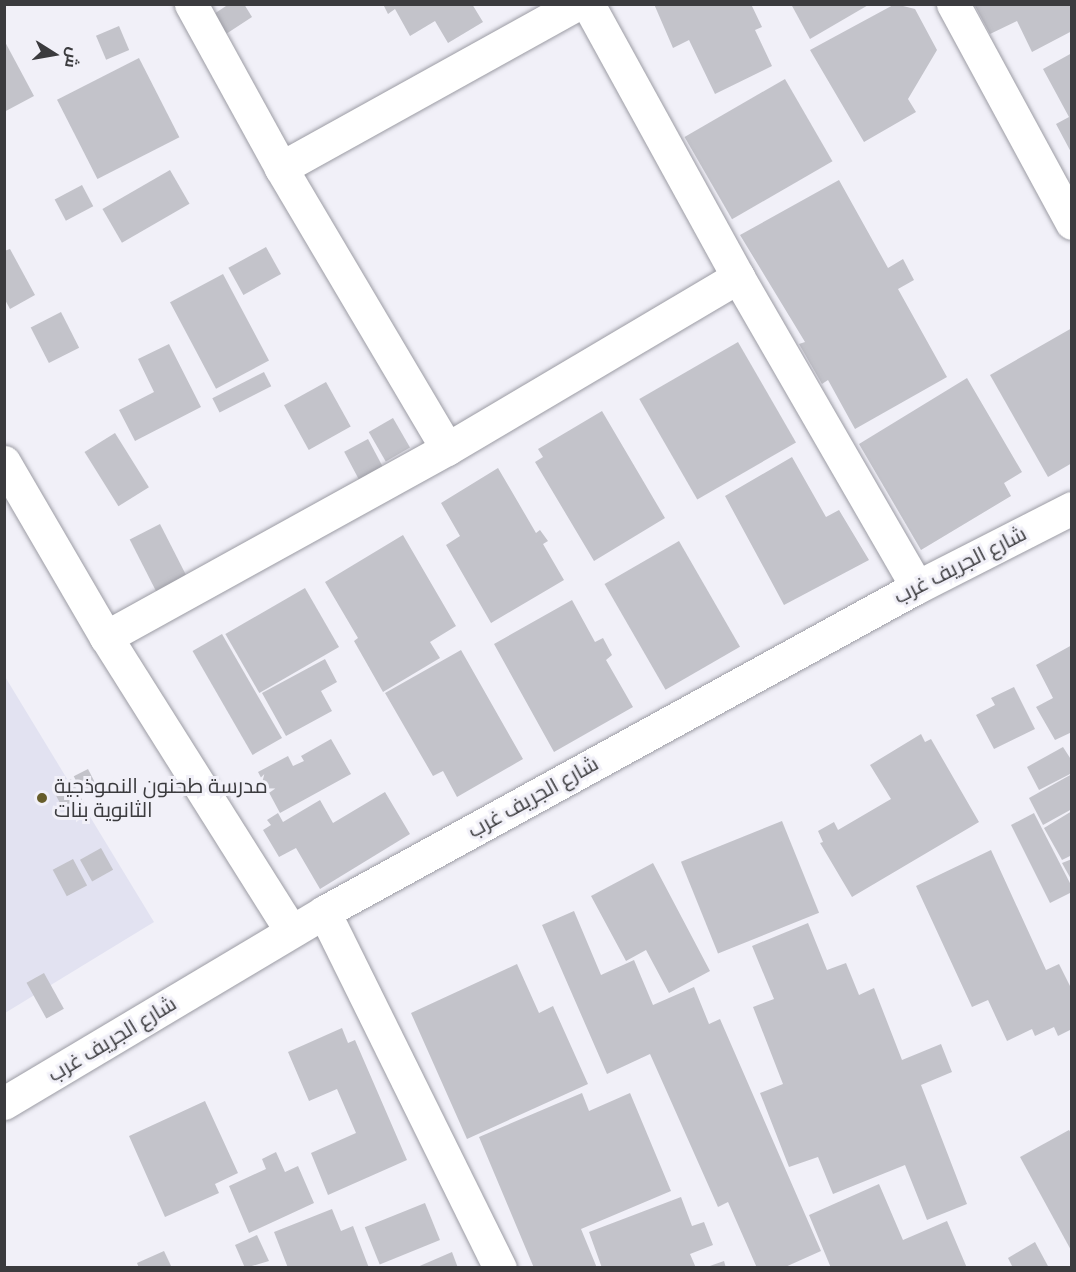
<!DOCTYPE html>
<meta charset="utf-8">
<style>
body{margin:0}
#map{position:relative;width:1076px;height:1272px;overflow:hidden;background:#f1f0f8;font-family:Cabin,Cairo,sans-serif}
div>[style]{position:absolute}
.built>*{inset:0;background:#e2e2f1}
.building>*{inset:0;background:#c3c3ca;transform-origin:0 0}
.roads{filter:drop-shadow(0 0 2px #9c9ca4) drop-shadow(0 0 2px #9c9ca4)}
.street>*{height:33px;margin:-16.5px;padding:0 16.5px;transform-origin:16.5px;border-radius:16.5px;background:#fff}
.secondary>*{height:33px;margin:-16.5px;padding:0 16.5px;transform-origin:16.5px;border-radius:16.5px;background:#fff}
.dots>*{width:16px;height:16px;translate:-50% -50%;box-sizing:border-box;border:3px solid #f1f0f8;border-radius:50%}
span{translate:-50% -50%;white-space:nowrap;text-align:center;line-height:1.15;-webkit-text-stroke:6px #f1f0f8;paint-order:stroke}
.street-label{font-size:21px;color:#3b3b3e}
.poi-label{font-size:21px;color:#3b3b3e}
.left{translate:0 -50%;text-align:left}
.frame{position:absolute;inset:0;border:6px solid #3b3b3e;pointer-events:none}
.north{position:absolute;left:24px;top:24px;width:60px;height:60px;-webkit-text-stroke:4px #f1f0f8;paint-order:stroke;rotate:101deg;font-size:16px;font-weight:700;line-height:24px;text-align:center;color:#3b3b3e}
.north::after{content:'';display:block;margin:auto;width:21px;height:27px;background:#3b3b3e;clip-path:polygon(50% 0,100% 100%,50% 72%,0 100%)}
</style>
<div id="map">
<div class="built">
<i style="clip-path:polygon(4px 675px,154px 922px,5px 1013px,4px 1013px)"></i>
</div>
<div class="building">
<i style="clip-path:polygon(229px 4px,244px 4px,252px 17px,226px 34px,214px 14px)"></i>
<i style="clip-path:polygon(383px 4px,472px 4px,483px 22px,448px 43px,435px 21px,410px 36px,395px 9px,388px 14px)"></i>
<i style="clip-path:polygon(654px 4px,751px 4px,762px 27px,755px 30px,772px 66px,715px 94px,689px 40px,673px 48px)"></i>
<i style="clip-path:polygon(791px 4px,870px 4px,810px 39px)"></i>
<i style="clip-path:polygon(895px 4px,915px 9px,937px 50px,908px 99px,916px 112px,864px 142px,810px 50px)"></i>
<i style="clip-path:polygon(974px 4px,1072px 4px,1072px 31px,1032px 52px,1017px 21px,990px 34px)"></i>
<i style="left:119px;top:26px;width:26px;height:25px;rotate:67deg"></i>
<i style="clip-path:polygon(4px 40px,34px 96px,4px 112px)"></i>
<i style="clip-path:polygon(1072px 53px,1072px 154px,1056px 124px,1069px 117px,1043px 69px)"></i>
<i style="left:139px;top:58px;width:89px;height:92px;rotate:63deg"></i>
<i style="left:785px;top:79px;width:95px;height:116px;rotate:60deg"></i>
<i style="left:170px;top:170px;width:39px;height:78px;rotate:60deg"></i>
<i style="clip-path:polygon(839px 180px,888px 268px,903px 259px,914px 280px,898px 289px,947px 377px,855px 429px,828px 380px,822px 384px,799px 344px,805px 342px,740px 235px)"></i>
<i style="left:82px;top:185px;width:24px;height:31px;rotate:62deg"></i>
<i style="left:266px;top:247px;width:31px;height:43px;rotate:61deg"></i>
<i style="clip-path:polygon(10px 249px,35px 295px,10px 309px,4px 298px,4px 251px)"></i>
<i style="left:223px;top:274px;width:98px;height:60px;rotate:62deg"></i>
<i style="left:61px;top:312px;width:40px;height:34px;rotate:63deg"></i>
<i style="clip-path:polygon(1072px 328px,1072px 463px,1048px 477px,990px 375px)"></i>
<i style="left:738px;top:342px;width:116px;height:114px;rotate:60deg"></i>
<i style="clip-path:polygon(169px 344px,201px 407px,135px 441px,119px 410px,154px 392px,138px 359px)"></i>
<i style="left:264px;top:372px;width:16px;height:58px;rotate:63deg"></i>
<i style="clip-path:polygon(967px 378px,1022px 472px,1004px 483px,1011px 496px,921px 550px,859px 444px)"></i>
<i style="left:326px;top:382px;width:51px;height:48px;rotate:61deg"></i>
<i style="clip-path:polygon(602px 411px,665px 518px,594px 561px,535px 462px,543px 457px,538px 449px)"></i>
<i style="left:393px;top:418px;width:34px;height:28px;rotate:60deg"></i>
<i style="left:115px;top:433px;width:64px;height:36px;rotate:58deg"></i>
<i style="left:368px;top:439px;width:32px;height:27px;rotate:62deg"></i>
<i style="clip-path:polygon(792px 457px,826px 517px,839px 510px,869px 560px,784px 605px,725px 496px)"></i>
<i style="clip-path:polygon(498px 468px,536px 533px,540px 530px,548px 541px,543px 544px,564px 580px,491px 623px,446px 545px,460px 536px,441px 503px)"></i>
<i style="left:160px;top:524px;width:59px;height:34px;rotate:63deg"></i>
<i style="clip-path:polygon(403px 535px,456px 626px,430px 642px,440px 658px,383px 692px,354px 641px,358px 638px,325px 582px)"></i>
<i style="left:679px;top:541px;width:122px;height:86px;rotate:60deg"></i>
<i style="left:305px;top:588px;width:68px;height:92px;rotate:60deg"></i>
<i style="clip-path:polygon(572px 600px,595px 642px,603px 638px,612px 655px,606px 660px,633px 707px,554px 752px,494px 644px)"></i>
<i style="left:222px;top:634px;width:120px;height:34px;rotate:60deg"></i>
<i style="clip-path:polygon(1072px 645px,1072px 732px,1055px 740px,1036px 707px,1053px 698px,1036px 665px)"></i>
<i style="clip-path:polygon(461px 650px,523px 759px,457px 797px,443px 771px,433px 776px,385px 693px)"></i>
<i style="clip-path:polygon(325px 659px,337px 682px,321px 691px,332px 711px,286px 736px,262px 693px)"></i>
<i style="clip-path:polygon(1014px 687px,1035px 729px,994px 749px,976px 715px,995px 705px,991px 698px)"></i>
<i style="clip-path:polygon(921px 734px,925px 742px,931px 739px,979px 822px,852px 897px,820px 843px,823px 842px,818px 831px,834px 822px,838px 830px,891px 799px,870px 765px)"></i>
<i style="clip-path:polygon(331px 739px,351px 774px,280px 813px,258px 772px,288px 756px,293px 766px,304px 761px,301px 756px)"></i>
<i style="clip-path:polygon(1063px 747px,1072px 761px,1072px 773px,1039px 790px,1027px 767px)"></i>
<i style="left:88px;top:769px;width:20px;height:16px;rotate:63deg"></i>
<i style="clip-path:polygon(1072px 774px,1072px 809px,1043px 825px,1029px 798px)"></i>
<i style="left:71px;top:779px;width:27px;height:21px;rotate:62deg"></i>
<i style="clip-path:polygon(385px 792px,410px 834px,320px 889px,296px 848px,279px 857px,263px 830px,271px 825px,267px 820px,278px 813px,283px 822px,320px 800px,333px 823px)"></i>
<i style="clip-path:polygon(1072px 811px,1072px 855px,1062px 860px,1044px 828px)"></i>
<i style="clip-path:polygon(1034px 813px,1072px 887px,1072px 892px,1050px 903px,1011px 825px)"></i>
<i style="left:782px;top:821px;width:99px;height:109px;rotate:68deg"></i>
<i style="left:101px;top:848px;width:25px;height:24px;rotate:61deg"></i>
<i style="clip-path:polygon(991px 850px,1046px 970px,1059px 964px,1072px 990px,1072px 1029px,1058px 1036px,1054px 1027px,1035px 1036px,1032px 1029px,1007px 1041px,988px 1000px,972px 1007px,916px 886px)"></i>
<i style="left:73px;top:859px;width:30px;height:23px;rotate:62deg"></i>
<i style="clip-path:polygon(1072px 859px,1072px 881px,1062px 863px)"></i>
<i style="clip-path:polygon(653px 863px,710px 971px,669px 993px,646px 950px,626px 961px,591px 896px)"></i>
<i style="clip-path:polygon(574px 911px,601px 975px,634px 960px,653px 1005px,694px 987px,709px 1024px,720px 1019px,821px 1251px,783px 1268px,757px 1268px,728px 1202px,718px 1207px,650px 1054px,607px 1074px,542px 925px)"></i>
<i style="clip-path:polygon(808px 923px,827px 970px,846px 963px,859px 995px,874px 988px,902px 1060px,941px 1044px,952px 1072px,921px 1085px,967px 1204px,927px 1220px,905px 1165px,833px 1194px,818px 1157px,789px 1167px,760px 1093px,783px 1084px,753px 1007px,774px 999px,752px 946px)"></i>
<i style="clip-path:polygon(517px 964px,539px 1013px,553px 1006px,588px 1084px,467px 1139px,411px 1013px)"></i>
<i style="left:44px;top:973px;width:41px;height:20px;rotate:61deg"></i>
<i style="clip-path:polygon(342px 1028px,348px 1043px,355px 1040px,407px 1160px,328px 1195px,311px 1153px,356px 1133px,337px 1089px,309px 1101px,288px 1052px)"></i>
<i style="clip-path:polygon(582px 1093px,589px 1111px,630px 1093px,671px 1191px,581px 1229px,597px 1268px,534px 1268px,479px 1137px)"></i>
<i style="clip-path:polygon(205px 1101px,238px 1173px,215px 1184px,219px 1193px,165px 1217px,129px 1136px)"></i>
<i style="clip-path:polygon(1069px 1130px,1072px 1135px,1072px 1252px,1020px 1157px)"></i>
<i style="clip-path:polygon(276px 1152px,285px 1172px,298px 1166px,314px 1203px,249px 1233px,229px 1186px,266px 1169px,262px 1159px)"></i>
<i style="clip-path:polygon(879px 1184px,903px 1240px,947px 1221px,967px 1268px,831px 1268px,809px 1215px)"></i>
<i style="clip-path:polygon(681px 1197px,692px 1226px,704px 1222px,713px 1245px,690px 1254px,696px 1268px,602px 1268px,589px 1232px)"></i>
<i style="left:425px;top:1203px;width:40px;height:65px;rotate:68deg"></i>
<i style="clip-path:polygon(332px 1209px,341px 1231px,353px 1226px,369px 1268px,288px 1268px,274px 1232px)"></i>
<i style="clip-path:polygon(257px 1235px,269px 1261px,245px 1268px,235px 1245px)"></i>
<i style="clip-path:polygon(1035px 1242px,1049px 1268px,1013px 1268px,1008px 1258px)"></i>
<i style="clip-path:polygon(164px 1251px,172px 1268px,139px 1268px,137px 1263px)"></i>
<i style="clip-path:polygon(452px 1252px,458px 1268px,415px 1268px)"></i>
<i style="clip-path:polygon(724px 1261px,726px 1268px,707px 1268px,707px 1267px)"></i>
</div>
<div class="roads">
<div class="street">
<i style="left:191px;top:4px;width:187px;rotate:61.2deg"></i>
<i style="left:281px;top:168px;width:326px;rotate:59.4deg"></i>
<i style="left:588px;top:4px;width:311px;rotate:61.2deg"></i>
<i style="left:738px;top:277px;width:358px;rotate:60deg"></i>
<i style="left:953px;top:4px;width:249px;rotate:61.5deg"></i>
<i style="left:281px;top:168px;width:338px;rotate:-29deg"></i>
<i style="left:4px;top:462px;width:203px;rotate:59.8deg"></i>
<i style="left:106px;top:637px;width:347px;rotate:57.8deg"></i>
<i style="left:106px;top:637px;width:389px;rotate:-28.9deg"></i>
<i style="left:447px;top:449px;width:338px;rotate:-30.6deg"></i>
<i style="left:324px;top:912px;width:397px;rotate:63.7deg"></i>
</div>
<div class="secondary">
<i style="left:4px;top:1103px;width:373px;rotate:-30.8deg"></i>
<i style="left:324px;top:912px;width:676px;rotate:-28.73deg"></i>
<i style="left:917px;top:587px;width:174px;rotate:-27deg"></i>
</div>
</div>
<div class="dots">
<i style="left:42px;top:798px;background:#675d2a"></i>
</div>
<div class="street-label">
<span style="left:960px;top:565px;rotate:-27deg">شارع الجريف غرب</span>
<span style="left:533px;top:797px;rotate:-29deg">شارع الجريف غرب</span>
<span style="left:112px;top:1039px;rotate:-31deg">شارع الجريف غرب</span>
</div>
<div class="poi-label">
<span class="left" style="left:54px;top:798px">مدرسة طحنون النموذجية<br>الثانوية بنات</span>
</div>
<div class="frame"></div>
<div class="north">ش</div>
</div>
